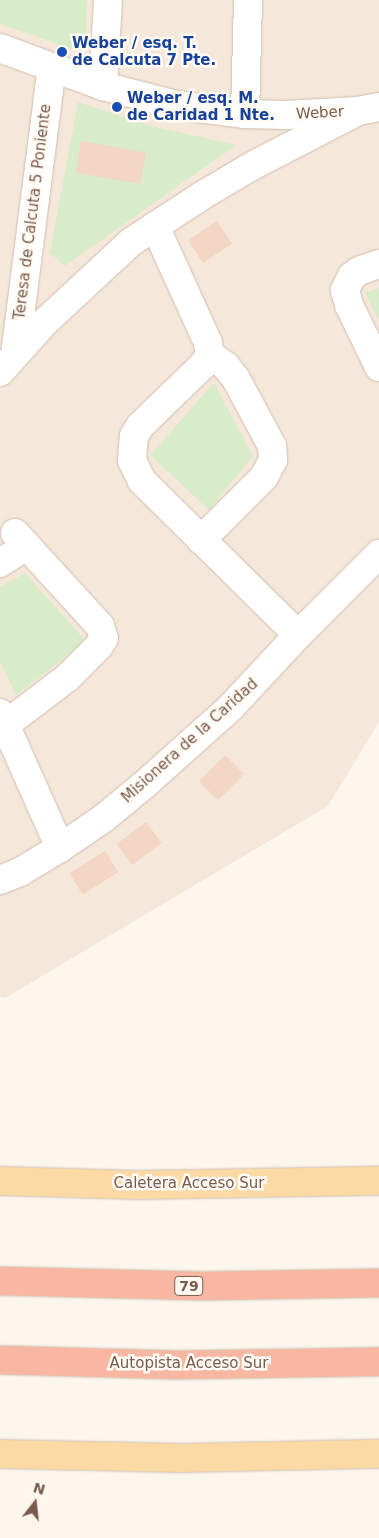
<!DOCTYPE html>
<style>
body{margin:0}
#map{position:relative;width:379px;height:1538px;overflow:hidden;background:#fdf6ec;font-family:"DejaVu Sans",sans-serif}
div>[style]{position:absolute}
.residential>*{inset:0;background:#f5e8da}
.green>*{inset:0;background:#d8ecc9}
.building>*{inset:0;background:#f3d5c3;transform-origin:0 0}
.roads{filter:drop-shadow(0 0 1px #d1beb0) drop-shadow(0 0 1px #d1beb0)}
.minor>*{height:28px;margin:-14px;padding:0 14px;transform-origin:14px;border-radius:14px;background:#fff}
.major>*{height:28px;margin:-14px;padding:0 14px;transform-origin:14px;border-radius:14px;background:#fbd9a5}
.highway>*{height:28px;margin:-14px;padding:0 14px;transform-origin:14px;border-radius:14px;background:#f7b7a3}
.dots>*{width:14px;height:14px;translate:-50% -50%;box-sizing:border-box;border:2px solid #fffaf3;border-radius:50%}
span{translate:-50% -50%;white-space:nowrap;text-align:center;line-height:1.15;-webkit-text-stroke:5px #fffaf3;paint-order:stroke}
.shield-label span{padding:1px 4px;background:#fffaf3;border:1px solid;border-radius:4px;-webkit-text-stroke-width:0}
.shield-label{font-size:14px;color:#7a5c4d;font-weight:700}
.transit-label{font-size:15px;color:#164399;font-weight:700}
.left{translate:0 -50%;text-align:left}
.street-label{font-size:15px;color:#7a5c4d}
.north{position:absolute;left:10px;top:1478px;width:50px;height:50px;-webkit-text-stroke:4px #fffaf3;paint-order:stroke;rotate:16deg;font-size:14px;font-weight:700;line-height:20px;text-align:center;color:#7a5c4d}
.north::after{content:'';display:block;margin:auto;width:18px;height:22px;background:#7a5c4d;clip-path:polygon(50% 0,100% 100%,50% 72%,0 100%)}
</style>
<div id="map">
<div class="residential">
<i style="clip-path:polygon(0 0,379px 0,379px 722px,328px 806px,5px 998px,0 997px)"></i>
</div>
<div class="green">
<i style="clip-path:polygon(0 0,87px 0,86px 44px,75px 50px,0 24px)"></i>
<i style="clip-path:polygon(78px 102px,151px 126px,236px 145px,65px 266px,50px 253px)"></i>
<i style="clip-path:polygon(379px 288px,379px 320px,365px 293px)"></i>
<i style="clip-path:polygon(214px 383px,253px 456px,209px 510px,150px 455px)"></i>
<i style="clip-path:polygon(25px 573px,86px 641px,16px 695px,0 661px,0 587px)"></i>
</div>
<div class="building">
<i style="left:81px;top:141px;width:66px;height:32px;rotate:10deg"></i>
<i style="left:217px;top:221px;width:27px;height:35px;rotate:56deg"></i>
<i style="left:225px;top:755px;width:27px;height:37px;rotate:45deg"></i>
<i style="left:146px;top:822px;width:26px;height:37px;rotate:53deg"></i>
<i style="left:105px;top:851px;width:25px;height:42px;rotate:58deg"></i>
</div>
<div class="roads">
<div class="minor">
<i style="left:0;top:48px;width:110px;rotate:20.3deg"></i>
<i style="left:103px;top:86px;width:75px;rotate:14.6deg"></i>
<i style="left:176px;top:105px;width:70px;rotate:7.4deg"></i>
<i style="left:245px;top:114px;width:41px;rotate:1.4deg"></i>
<i style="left:286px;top:115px;width:72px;rotate:-3.2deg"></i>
<i style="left:358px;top:111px;width:21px;rotate:-11deg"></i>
<i style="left:103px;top:86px;width:86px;rotate:-86.7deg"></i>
<i style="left:245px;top:114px;width:114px;rotate:-88.5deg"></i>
<i style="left:155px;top:226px;width:128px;rotate:65.6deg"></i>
<i style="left:208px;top:343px;width:12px;rotate:81deg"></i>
<i style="left:210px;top:355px;width:12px;rotate:125deg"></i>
<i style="left:203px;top:365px;width:88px;rotate:135.9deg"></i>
<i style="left:140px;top:426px;width:12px;rotate:121deg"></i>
<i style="left:134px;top:436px;width:24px;rotate:95deg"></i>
<i style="left:132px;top:460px;width:23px;rotate:65deg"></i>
<i style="left:142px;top:481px;width:219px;rotate:44.6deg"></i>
<i style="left:379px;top:264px;width:21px;rotate:161deg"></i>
<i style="left:359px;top:271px;width:9px;rotate:144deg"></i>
<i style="left:352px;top:276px;width:16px;rotate:117deg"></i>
<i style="left:345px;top:290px;width:16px;rotate:75deg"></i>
<i style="left:349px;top:305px;width:69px;rotate:64.2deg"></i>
<i style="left:15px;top:355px;width:289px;rotate:-82.7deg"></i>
<i style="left:0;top:372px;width:69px;rotate:-48deg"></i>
<i style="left:46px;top:321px;width:116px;rotate:-42.9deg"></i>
<i style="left:131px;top:242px;width:86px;rotate:-33.1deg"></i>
<i style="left:203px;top:195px;width:59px;rotate:-30.5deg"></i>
<i style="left:254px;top:165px;width:117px;rotate:-27.4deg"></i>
<i style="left:201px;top:540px;width:89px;rotate:-45deg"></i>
<i style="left:264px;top:477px;width:19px;rotate:-62deg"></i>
<i style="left:273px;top:460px;width:14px;rotate:-94deg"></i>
<i style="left:272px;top:446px;width:76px;rotate:-118.2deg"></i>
<i style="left:236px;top:379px;width:16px;rotate:-128deg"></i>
<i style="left:226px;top:366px;width:19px;rotate:-145deg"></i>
<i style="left:0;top:563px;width:31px;rotate:-33deg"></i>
<i style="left:0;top:713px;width:148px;rotate:66deg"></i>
<i style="left:5px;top:725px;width:78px;rotate:-37.2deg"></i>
<i style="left:67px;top:678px;width:45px;rotate:-45deg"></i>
<i style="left:99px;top:646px;width:9px;rotate:-58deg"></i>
<i style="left:104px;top:638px;width:13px;rotate:-108deg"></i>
<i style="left:100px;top:626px;width:126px;rotate:-132.4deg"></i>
<i style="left:0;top:880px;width:22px;rotate:-22deg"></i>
<i style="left:20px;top:872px;width:47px;rotate:-31deg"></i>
<i style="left:60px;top:848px;width:53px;rotate:-34.3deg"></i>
<i style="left:104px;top:818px;width:53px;rotate:-39.7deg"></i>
<i style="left:145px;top:784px;width:115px;rotate:-41.8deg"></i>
<i style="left:231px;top:707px;width:98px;rotate:-47.1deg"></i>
<i style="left:298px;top:635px;width:115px;rotate:-45deg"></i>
</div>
<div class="major">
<i style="left:0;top:1181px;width:139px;rotate:1.6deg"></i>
<i style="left:139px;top:1185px;width:240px;rotate:-1deg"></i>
<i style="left:0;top:1454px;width:181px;rotate:1.3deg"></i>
<i style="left:181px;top:1458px;width:198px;rotate:-1.2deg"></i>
</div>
<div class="highway">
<i style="left:0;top:1281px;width:203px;rotate:1.4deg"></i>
<i style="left:203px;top:1286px;width:176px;rotate:-1deg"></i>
<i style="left:0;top:1360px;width:178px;rotate:1.6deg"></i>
<i style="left:178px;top:1365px;width:201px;rotate:-0.9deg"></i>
</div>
</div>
<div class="dots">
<i style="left:62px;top:52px;background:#1a4fb4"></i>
<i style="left:117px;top:107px;background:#1a4fb4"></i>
</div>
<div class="shield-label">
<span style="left:189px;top:1286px">79</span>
</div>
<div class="transit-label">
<span class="left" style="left:72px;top:52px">Weber / esq. T.<br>de Calcuta 7 Pte.</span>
<span class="left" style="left:127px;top:107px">Weber / esq. M.<br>de Caridad 1 Nte.</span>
</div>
<div class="street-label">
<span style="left:320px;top:113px;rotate:-3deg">Weber</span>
<span style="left:33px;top:212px;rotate:-83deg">Teresa de Calcuta 5 Poniente</span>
<span style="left:190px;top:741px;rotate:-42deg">Misionera de la Caridad</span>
<span style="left:189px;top:1184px">Caletera Acceso Sur</span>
<span style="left:189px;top:1364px">Autopista Acceso Sur</span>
</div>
<div class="north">N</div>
</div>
